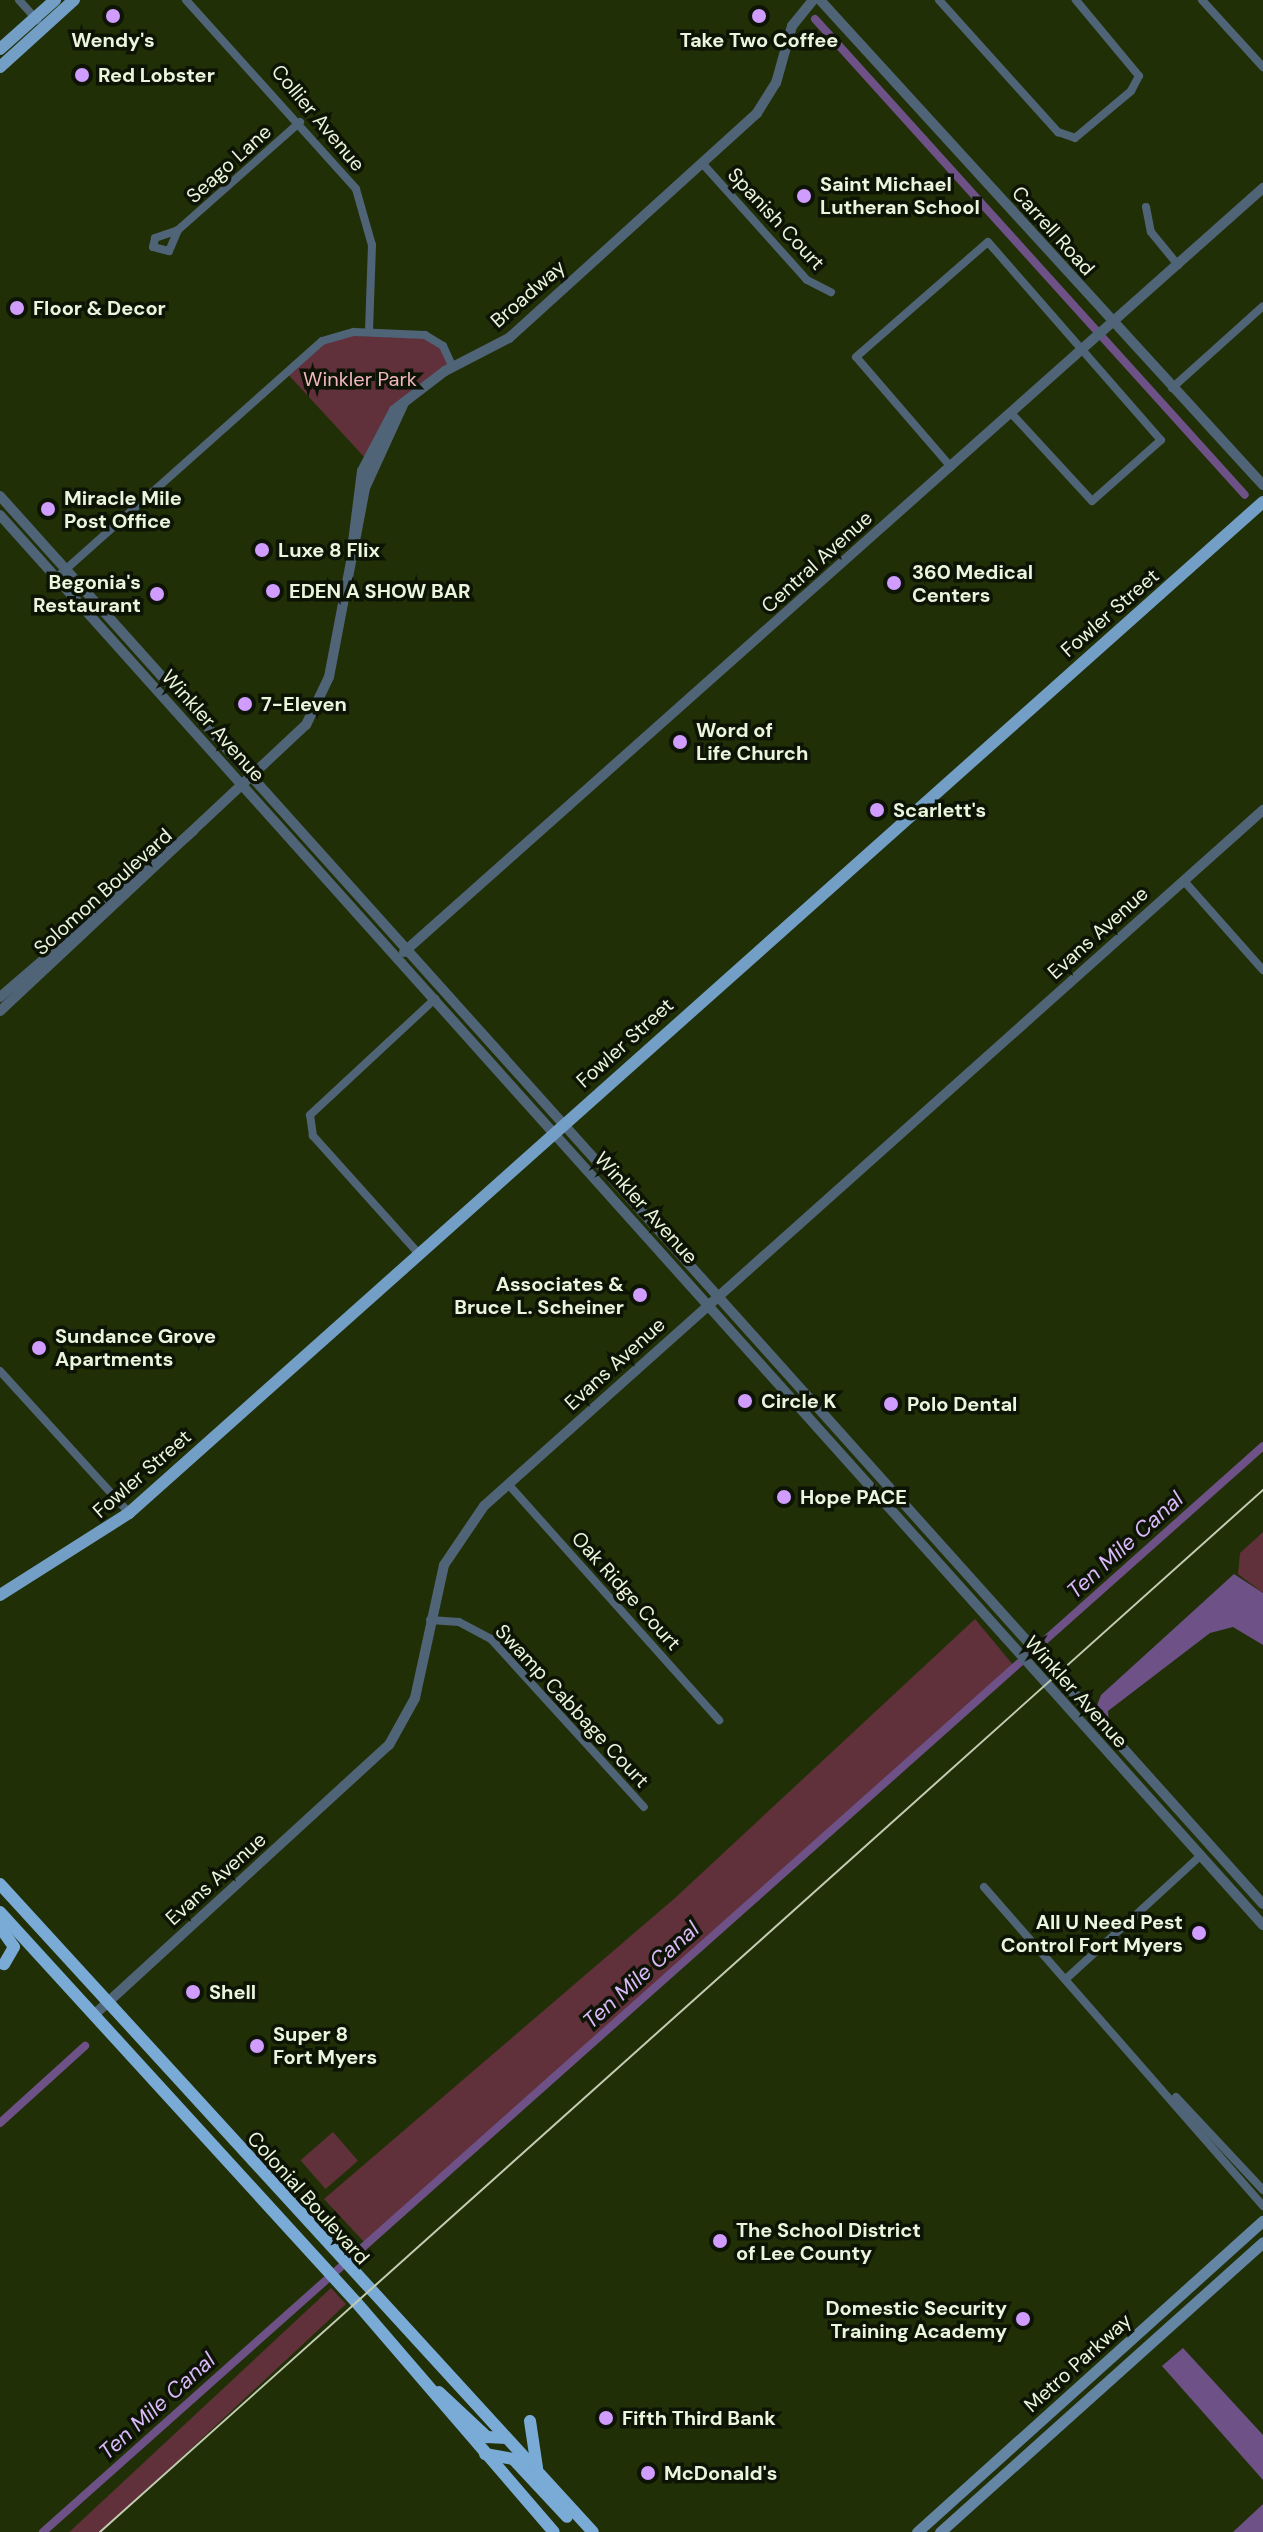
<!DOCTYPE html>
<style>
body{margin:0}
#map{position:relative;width:1263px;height:2532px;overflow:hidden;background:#212f07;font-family:"DM Sans",sans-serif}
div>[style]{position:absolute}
.green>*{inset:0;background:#60313b;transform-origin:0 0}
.water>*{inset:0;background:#6d5187}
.canal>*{height:8px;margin:-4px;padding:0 4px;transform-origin:4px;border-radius:4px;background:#6d5187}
.minor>*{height:8px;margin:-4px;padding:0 4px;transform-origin:4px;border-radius:4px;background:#506478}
.tertiary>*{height:10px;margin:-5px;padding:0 5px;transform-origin:5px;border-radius:5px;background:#506478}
.secondary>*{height:11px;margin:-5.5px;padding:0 5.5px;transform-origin:5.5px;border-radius:5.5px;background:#6485a4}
.primary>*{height:12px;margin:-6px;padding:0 6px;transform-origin:6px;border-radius:6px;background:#739fc7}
.trunk>*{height:12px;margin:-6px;padding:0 6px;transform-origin:6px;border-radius:6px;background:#7aaad6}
.rail>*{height:2px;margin:-1px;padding:0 1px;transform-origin:1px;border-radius:1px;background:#c2ccb2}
.dots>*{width:22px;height:22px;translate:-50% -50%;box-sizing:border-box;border:4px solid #0e1405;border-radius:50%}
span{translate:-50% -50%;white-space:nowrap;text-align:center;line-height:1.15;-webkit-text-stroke:7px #0e1405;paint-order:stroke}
.poi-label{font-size:20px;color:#ebf5de;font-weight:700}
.left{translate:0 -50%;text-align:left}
.right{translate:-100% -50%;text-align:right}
.street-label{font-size:20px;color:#ebf5de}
.park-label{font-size:20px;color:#f4b7c2}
.water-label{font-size:22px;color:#dabafb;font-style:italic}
</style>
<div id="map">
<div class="green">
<i style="clip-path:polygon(334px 335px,436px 339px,453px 367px,394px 410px,366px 459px,285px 371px)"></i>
<i style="clip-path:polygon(1263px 1532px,1263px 1593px,1238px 1574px,1240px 1553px)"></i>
<i style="clip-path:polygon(975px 1619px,1014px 1666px,366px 2244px,324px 2199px,675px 1898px)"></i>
<i style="left:333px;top:2132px;width:38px;height:43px;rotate:49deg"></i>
<i style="left:331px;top:2288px;width:22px;height:368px;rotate:47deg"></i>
</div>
<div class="water">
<i style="clip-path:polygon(1234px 1574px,1263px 1593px,1263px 1645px,1233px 1627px,1210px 1633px,1108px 1711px,1109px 1722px,1096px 1708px,1101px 1695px)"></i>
<i style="clip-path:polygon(1183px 2348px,1263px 2435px,1263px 2480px,1162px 2366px)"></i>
<i style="clip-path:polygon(1263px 2504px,1263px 2532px,1233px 2532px)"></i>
</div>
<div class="canal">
<i style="left:815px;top:19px;width:641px;rotate:47.91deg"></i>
<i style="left:0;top:2123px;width:115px;rotate:-42.2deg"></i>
<i style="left:43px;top:2532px;width:1633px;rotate:-41.67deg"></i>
</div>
<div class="minor">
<i style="left:19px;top:0;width:27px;rotate:48deg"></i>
<i style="left:186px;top:0;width:254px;rotate:48deg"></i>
<i style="left:356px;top:189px;width:58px;rotate:74.1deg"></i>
<i style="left:372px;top:245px;width:87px;rotate:92deg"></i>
<i style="left:939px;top:0;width:178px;rotate:48deg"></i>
<i style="left:1058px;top:132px;width:18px;rotate:19deg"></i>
<i style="left:1075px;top:138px;width:73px;rotate:-40deg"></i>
<i style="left:1131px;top:91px;width:17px;rotate:-62deg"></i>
<i style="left:1139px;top:76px;width:99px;rotate:-129.7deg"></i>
<i style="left:1202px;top:0;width:91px;rotate:47.7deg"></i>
<i style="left:702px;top:163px;width:157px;rotate:48.1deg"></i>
<i style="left:807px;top:280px;width:27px;rotate:27deg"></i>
<i style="left:1146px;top:207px;width:25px;rotate:79deg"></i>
<i style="left:1151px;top:232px;width:43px;rotate:50.7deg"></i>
<i style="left:178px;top:230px;width:163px;rotate:-41.5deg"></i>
<i style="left:178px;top:230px;width:23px;rotate:113deg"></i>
<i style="left:169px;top:251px;width:16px;rotate:-166deg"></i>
<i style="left:153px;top:247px;width:9px;rotate:-77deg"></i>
<i style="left:155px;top:238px;width:24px;rotate:-19deg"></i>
<i style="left:1172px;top:388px;width:122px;rotate:-42deg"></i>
<i style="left:951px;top:467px;width:145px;rotate:-130.8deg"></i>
<i style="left:856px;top:357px;width:175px;rotate:-41.1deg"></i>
<i style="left:988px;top:242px;width:263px;rotate:48.9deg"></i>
<i style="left:1161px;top:440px;width:92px;rotate:138.5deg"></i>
<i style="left:1092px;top:501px;width:120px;rotate:-132.6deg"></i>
<i style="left:56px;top:578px;width:356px;rotate:-41.7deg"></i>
<i style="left:322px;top:341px;width:33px;rotate:-16deg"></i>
<i style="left:354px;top:332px;width:71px;rotate:2.4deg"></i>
<i style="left:425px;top:335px;width:21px;rotate:31deg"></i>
<i style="left:443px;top:346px;width:23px;rotate:65deg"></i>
<i style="left:1184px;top:881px;width:119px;rotate:48.4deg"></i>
<i style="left:419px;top:1254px;width:159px;rotate:-131.9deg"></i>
<i style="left:313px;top:1136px;width:21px;rotate:-98deg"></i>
<i style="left:310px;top:1115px;width:171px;rotate:-42.9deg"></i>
<i style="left:0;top:1371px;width:192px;rotate:47.7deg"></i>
<i style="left:508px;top:1484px;width:317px;rotate:48.2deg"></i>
<i style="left:430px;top:1620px;width:29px;rotate:4deg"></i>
<i style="left:459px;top:1622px;width:36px;rotate:28deg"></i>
<i style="left:491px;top:1639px;width:227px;rotate:47.7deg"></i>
<i style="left:984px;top:1887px;width:424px;rotate:48.8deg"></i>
<i style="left:1067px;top:1978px;width:180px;rotate:-42.5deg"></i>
<i style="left:1176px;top:2097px;width:127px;rotate:46.9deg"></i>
</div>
<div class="tertiary">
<i style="left:820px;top:0;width:657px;rotate:47.59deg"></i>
<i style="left:0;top:496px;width:1891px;rotate:48.11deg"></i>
<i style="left:0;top:515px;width:1893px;rotate:48.15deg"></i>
<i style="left:351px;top:558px;width:88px;rotate:-82.8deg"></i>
<i style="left:362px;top:471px;width:69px;rotate:-62.3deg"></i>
<i style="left:394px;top:410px;width:64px;rotate:-37.4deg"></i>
<i style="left:445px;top:371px;width:72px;rotate:-27.3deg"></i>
<i style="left:509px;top:338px;width:335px;rotate:-42.2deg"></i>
<i style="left:757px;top:113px;width:36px;rotate:-58deg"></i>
<i style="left:776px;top:83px;width:59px;rotate:-74.3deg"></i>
<i style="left:792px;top:26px;width:33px;rotate:-51deg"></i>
<i style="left:404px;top:952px;width:1150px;rotate:-41.65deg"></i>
<i style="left:0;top:997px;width:255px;rotate:-40.7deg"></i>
<i style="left:0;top:1011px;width:419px;rotate:-43.1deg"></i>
<i style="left:306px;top:725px;width:53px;rotate:-64.4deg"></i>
<i style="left:329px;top:677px;width:192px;rotate:-79.2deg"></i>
<i style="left:365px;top:488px;width:94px;rotate:-65.4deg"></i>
<i style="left:95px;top:2014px;width:398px;rotate:-42.5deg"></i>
<i style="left:389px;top:1745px;width:54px;rotate:-61deg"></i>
<i style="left:415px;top:1698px;width:136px;rotate:-77.7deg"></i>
<i style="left:444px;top:1565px;width:71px;rotate:-55.9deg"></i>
<i style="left:484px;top:1506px;width:1045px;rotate:-41.78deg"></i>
</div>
<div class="secondary">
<i style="left:917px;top:2532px;width:465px;rotate:-42deg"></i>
<i style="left:940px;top:2532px;width:434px;rotate:-41.9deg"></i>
</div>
<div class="primary">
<i style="left:0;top:49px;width:74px;rotate:-41.7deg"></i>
<i style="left:0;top:67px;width:100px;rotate:-42.2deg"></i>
<i style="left:0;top:1595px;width:153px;rotate:-32.4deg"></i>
<i style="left:129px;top:1513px;width:1519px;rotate:-41.72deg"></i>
</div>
<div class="trunk">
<i style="left:0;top:1884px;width:878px;rotate:47.54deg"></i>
<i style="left:0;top:1912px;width:528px;rotate:47.61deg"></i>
<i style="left:356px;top:2302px;width:303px;rotate:49.3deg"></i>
<i style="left:0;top:1927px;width:24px;rotate:55deg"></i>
<i style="left:14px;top:1947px;width:20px;rotate:120deg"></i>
<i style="left:439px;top:2392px;width:66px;rotate:43.2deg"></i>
<i style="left:487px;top:2437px;width:19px;rotate:3deg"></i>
<i style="left:530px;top:2421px;width:48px;rotate:81.5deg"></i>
<i style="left:485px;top:2454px;width:28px;rotate:10deg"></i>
<i style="left:513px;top:2459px;width:79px;rotate:47deg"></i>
</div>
<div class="rail">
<i style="left:100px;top:2532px;width:1562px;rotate:-41.86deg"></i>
</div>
<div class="dots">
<i style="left:113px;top:16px;background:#d09dff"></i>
<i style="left:759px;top:16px;background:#d09dff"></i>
<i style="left:82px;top:75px;background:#d09dff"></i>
<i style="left:804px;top:196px;background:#d09dff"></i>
<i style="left:17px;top:308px;background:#d09dff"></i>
<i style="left:48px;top:509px;background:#d09dff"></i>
<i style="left:262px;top:550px;background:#d09dff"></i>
<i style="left:894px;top:583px;background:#d09dff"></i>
<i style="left:273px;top:591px;background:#d09dff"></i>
<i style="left:157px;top:594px;background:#d09dff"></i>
<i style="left:245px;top:704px;background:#d09dff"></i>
<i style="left:680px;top:742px;background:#d09dff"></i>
<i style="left:877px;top:810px;background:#d09dff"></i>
<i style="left:640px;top:1295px;background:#d09dff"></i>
<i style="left:39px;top:1348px;background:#d09dff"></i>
<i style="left:745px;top:1401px;background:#d09dff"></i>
<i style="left:891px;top:1404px;background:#d09dff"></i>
<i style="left:784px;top:1497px;background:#d09dff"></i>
<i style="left:1199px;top:1933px;background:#d09dff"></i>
<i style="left:193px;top:1992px;background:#d09dff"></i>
<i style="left:257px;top:2046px;background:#d09dff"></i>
<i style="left:720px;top:2241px;background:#d09dff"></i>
<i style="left:1023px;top:2319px;background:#d09dff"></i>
<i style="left:606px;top:2418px;background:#d09dff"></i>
<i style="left:648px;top:2473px;background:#d09dff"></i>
</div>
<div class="poi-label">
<span style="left:113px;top:40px">Wendy's</span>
<span style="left:759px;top:40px">Take Two Coffee</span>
<span class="left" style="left:98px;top:75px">Red Lobster</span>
<span class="left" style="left:820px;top:196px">Saint Michael<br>Lutheran School</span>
<span class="left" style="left:33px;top:308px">Floor &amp; Decor</span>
<span class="left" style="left:64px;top:510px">Miracle Mile<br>Post Office</span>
<span class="left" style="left:278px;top:550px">Luxe 8 Flix</span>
<span class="left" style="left:912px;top:584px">360 Medical<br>Centers</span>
<span class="right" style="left:141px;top:594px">Begonia's<br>Restaurant</span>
<span class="left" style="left:289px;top:591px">EDEN A SHOW BAR</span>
<span class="left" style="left:261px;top:704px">7-Eleven</span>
<span class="left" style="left:696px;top:742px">Word of<br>Life Church</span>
<span class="left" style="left:893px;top:810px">Scarlett's</span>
<span class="right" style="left:624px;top:1296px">Associates &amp;<br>Bruce L. Scheiner</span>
<span class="left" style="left:55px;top:1348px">Sundance Grove<br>Apartments</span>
<span class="left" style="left:761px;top:1401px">Circle K</span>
<span class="left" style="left:907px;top:1404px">Polo Dental</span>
<span class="left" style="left:800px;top:1497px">Hope PACE</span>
<span class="right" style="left:1183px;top:1934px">All U Need Pest<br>Control Fort Myers</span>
<span class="left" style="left:209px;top:1992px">Shell</span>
<span class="left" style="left:273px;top:2046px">Super 8<br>Fort Myers</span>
<span class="left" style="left:736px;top:2242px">The School District<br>of Lee County</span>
<span class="right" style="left:1007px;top:2320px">Domestic Security<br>Training Academy</span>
<span class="left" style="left:622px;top:2418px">Fifth Third Bank</span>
<span class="left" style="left:664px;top:2473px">McDonald's</span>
</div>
<div class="street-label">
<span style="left:318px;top:118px;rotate:50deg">Collier Avenue</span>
<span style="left:229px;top:164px;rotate:-42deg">Seago Lane</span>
<span style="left:776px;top:219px;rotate:47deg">Spanish Court</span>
<span style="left:1053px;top:231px;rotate:48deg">Carrell Road</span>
<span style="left:528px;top:294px;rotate:-41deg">Broadway</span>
<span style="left:817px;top:562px;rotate:-42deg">Central Avenue</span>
<span style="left:1110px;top:613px;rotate:-41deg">Fowler Street</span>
<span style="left:213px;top:726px;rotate:48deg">Winkler Avenue</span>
<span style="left:103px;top:892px;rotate:-42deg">Solomon Boulevard</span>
<span style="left:1098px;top:933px;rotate:-42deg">Evans Avenue</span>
<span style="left:625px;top:1043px;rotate:-42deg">Fowler Street</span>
<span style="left:646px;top:1208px;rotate:48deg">Winkler Avenue</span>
<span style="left:615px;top:1364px;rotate:-42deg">Evans Avenue</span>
<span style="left:142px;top:1474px;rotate:-41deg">Fowler Street</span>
<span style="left:626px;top:1591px;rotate:48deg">Oak Ridge Court</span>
<span style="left:1076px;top:1692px;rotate:48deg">Winkler Avenue</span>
<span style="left:572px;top:1706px;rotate:47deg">Swamp Cabbage Court</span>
<span style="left:216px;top:1879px;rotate:-42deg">Evans Avenue</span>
<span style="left:308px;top:2198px;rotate:48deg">Colonial Boulevard</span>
<span style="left:1078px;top:2363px;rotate:-42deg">Metro Parkway</span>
</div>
<div class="park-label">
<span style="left:360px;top:379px">Winkler Park</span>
</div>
<div class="water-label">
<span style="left:1125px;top:1545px;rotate:-42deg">Ten Mile Canal</span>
<span style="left:641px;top:1975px;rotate:-42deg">Ten Mile Canal</span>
<span style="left:157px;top:2406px;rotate:-42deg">Ten Mile Canal</span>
</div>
</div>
